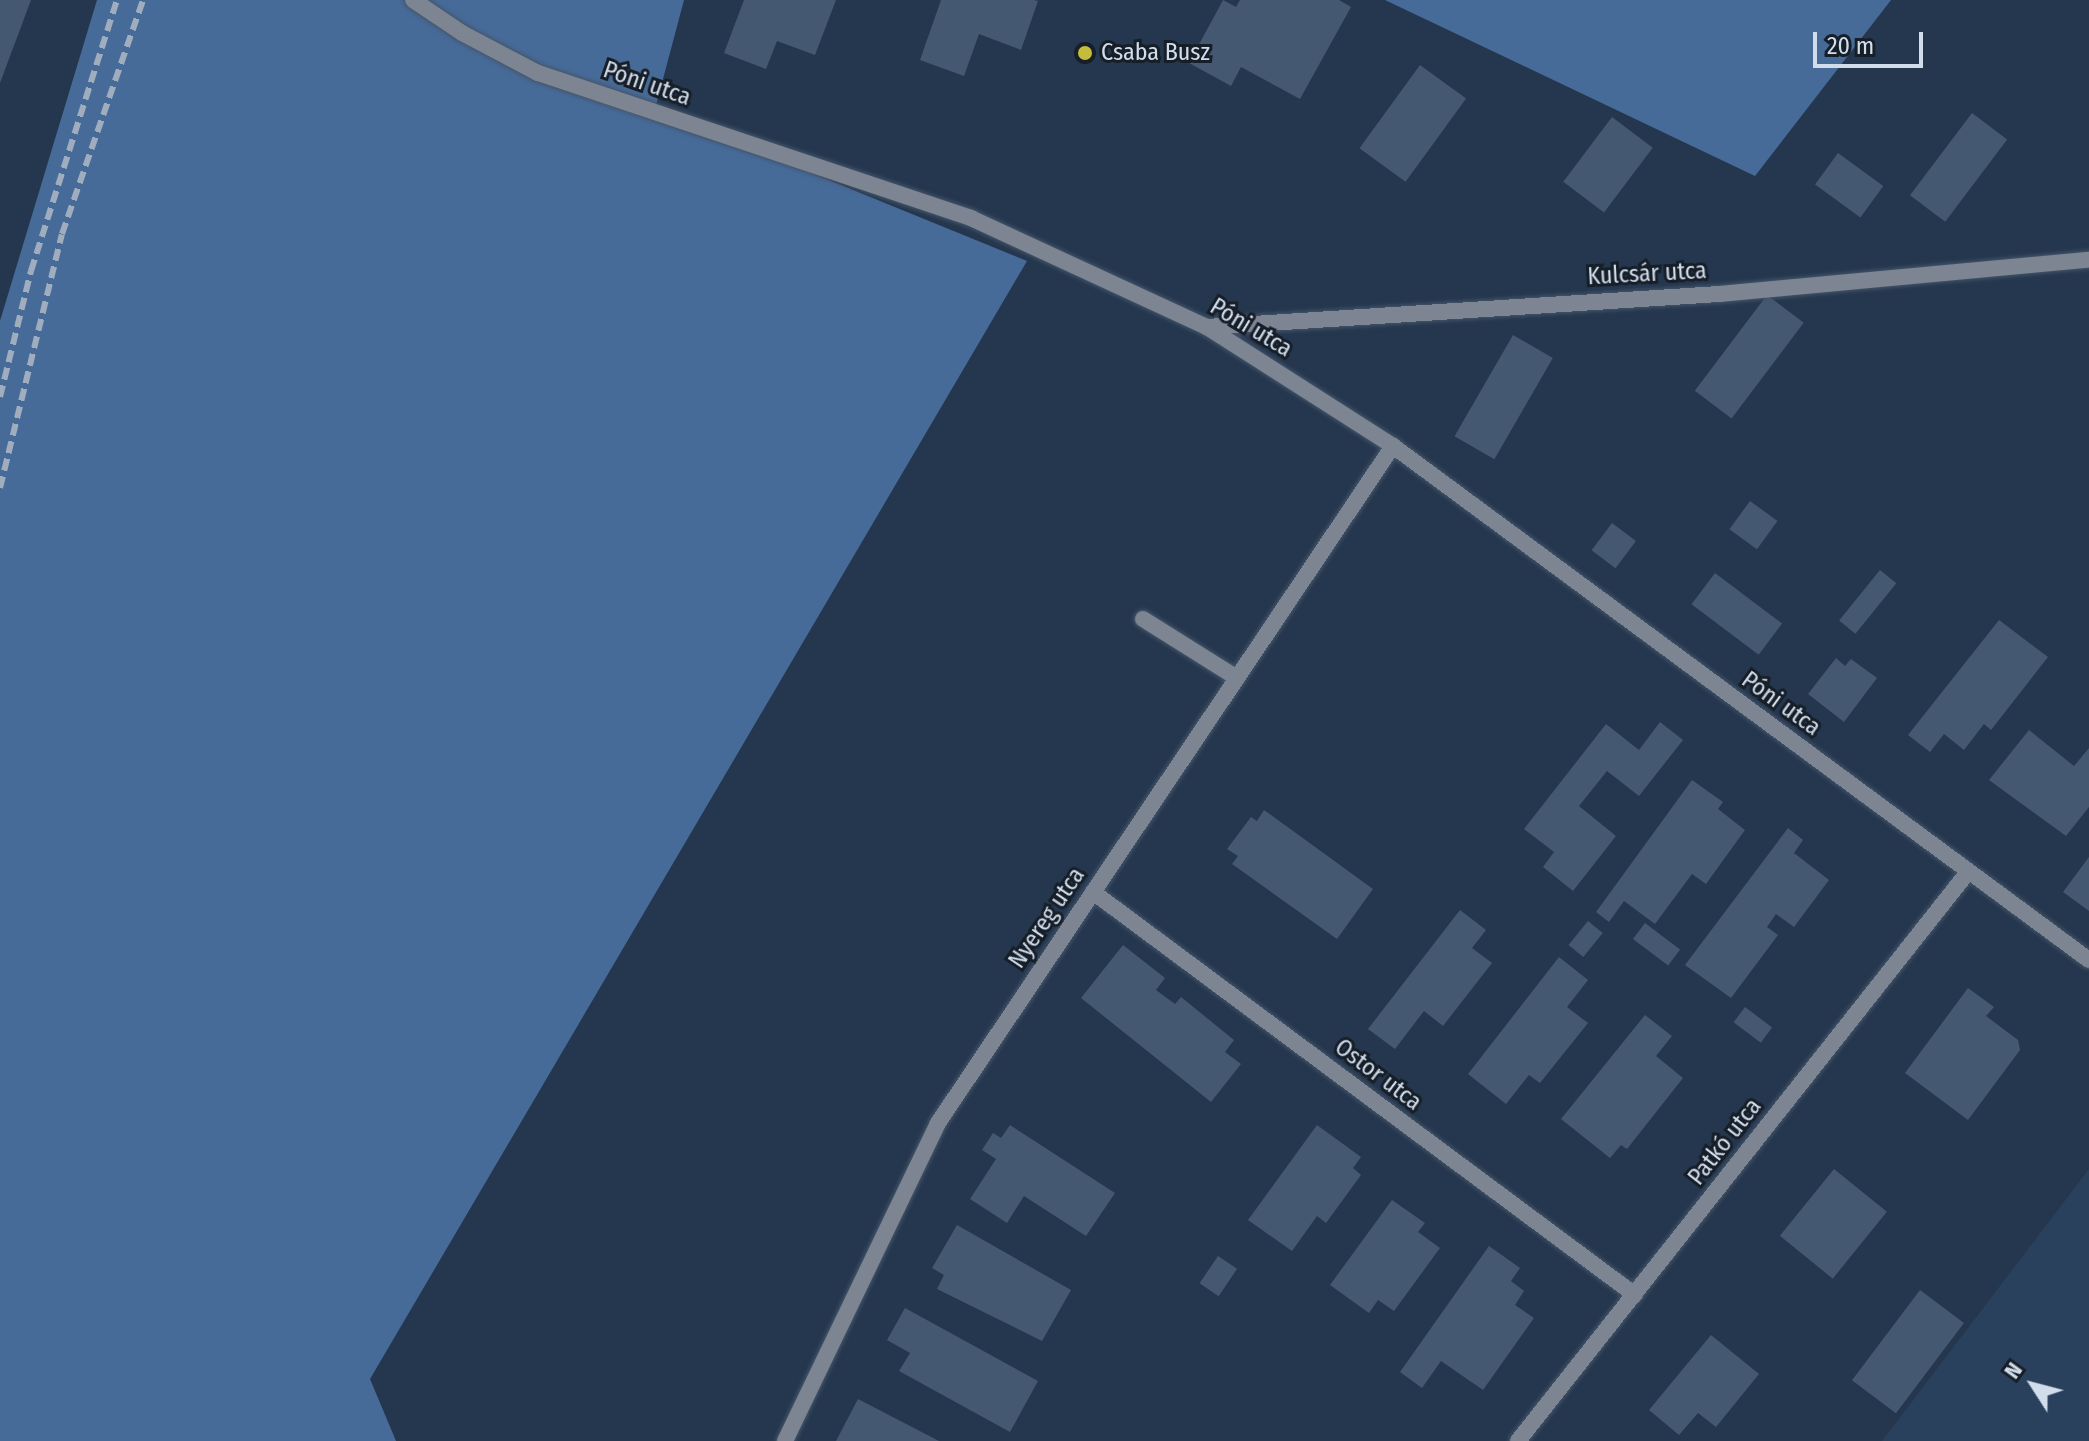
<!DOCTYPE html>
<meta charset="utf-8">
<style>
body{margin:0}
#map{position:relative;width:2089px;height:1441px;overflow:hidden;background:#25374e;font-family:"Fira Sans Condensed",sans-serif}
div>[style]{position:absolute}
.built>*{inset:0;background:#2a415d}
.forest>*{inset:0;background:#476b99}
.building>*{inset:0;background:#455871;transform-origin:0 0}
.roads{filter:drop-shadow(0 0 2px #44556a) drop-shadow(0 0 2px #44556a)}
.minor>*{height:16px;margin:-8px;padding:0 8px;transform-origin:8px;border-radius:8px;background:#7c8591}
.rail>*{height:6px;margin-top:-3px;transform-origin:0;background:repeating-linear-gradient(90deg,#a0adbe 0 12px,transparent 0 18px)}
.dots>*{width:22px;height:22px;translate:-50% -50%;box-sizing:border-box;border:4px solid #161e28;border-radius:50%}
span{translate:-50% -50%;white-space:nowrap;text-align:center;line-height:1.15;-webkit-text-stroke:6px #161e28;paint-order:stroke}
.poi-label{font-size:24px;color:#d2ddec}
.left{translate:0 -50%;text-align:left}
.street-label{font-size:24px;color:#d2ddec}
.north{position:absolute;left:1993px;top:1345px;width:80px;height:80px;-webkit-text-stroke:6px #161e28;paint-order:stroke;rotate:306deg;font-size:22px;font-weight:700;line-height:32px;text-align:center;color:#d2ddec}
.north::after{content:'';display:block;margin:auto;width:28px;height:36px;background:#d2ddec;clip-path:polygon(50% 0,100% 100%,50% 72%,0 100%)}
.scale{position:absolute;left:1813px;top:32px;width:110px;height:36px;box-sizing:border-box;border:4px solid #d2ddec;border-top:0;padding-left:10px;font-size:24px;line-height:28px;white-space:nowrap;color:#d2ddec;-webkit-text-stroke:6px #161e28;paint-order:stroke}
</style>
<div id="map">
<div class="built">
<i style="clip-path:polygon(2089px 1169px,2089px 1441px,1882px 1441px)"></i>
</div>
<div class="forest">
<i style="clip-path:polygon(97px 0,684px 0,655px 109px,1027px 261px,370px 1379px,396px 1441px,0 1441px,0 321px)"></i>
<i style="clip-path:polygon(1385px 0,1891px 0,1755px 176px)"></i>
</div>
<div class="building">
<i style="clip-path:polygon(0 0,31px 0,0 83px)"></i>
<i style="clip-path:polygon(744px 0,836px 0,815px 55px,777px 41px,766px 69px,724px 53px)"></i>
<i style="clip-path:polygon(941px 0,1034px 0,1038px 1px,1021px 50px,979px 34px,964px 76px,920px 60px)"></i>
<i style="clip-path:polygon(1223px 0,1236px 7px,1240px 0,1339px 0,1351px 7px,1300px 99px,1241px 67px,1231px 86px,1189px 63px)"></i>
<i style="left:1420px;top:65px;width:57px;height:103px;rotate:36deg"></i>
<i style="left:1972px;top:113px;width:44px;height:103px;rotate:37deg"></i>
<i style="left:1612px;top:117px;width:51px;height:81px;rotate:37deg"></i>
<i style="left:1838px;top:153px;width:56px;height:39px;rotate:36deg"></i>
<i style="left:1767px;top:295px;width:46px;height:120px;rotate:37deg"></i>
<i style="left:1513px;top:335px;width:46px;height:117px;rotate:30deg"></i>
<i style="left:1750px;top:501px;width:34px;height:35px;rotate:36deg"></i>
<i style="left:1612px;top:523px;width:30px;height:34px;rotate:37deg"></i>
<i style="left:1880px;top:570px;width:21px;height:65px;rotate:39deg"></i>
<i style="left:1715px;top:573px;width:84px;height:39px;rotate:37deg"></i>
<i style="clip-path:polygon(1999px 620px,2048px 657px,1991px 730px,1984px 724px,1964px 750px,1944px 734px,1930px 752px,1908px 735px)"></i>
<i style="clip-path:polygon(1836px 658px,1845px 666px,1851px 659px,1877px 678px,1844px 722px,1808px 694px)"></i>
<i style="clip-path:polygon(1660px 722px,1683px 740px,1639px 796px,1607px 771px,1579px 806px,1616px 836px,1573px 891px,1543px 867px,1554px 852px,1524px 829px,1606px 724px,1639px 750px)"></i>
<i style="clip-path:polygon(2029px 730px,2074px 766px,2089px 748px,2089px 807px,2066px 836px,1989px 780px)"></i>
<i style="clip-path:polygon(1692px 780px,1723px 802px,1718px 809px,1745px 830px,1706px 884px,1692px 874px,1655px 924px,1624px 901px,1609px 922px,1596px 912px)"></i>
<i style="clip-path:polygon(1264px 810px,1373px 889px,1337px 939px,1232px 864px,1238px 856px,1227px 849px,1251px 817px,1257px 821px)"></i>
<i style="clip-path:polygon(1788px 828px,1803px 840px,1794px 853px,1829px 880px,1794px 927px,1776px 914px,1767px 927px,1778px 935px,1731px 998px,1685px 965px)"></i>
<i style="clip-path:polygon(2089px 857px,2089px 911px,2063px 892px)"></i>
<i style="clip-path:polygon(1460px 910px,1486px 930px,1472px 948px,1492px 963px,1443px 1026px,1424px 1011px,1395px 1049px,1368px 1029px)"></i>
<i style="left:1588px;top:921px;width:19px;height:31px;rotate:39deg"></i>
<i style="left:1645px;top:923px;width:44px;height:20px;rotate:37deg"></i>
<i style="clip-path:polygon(1123px 945px,1165px 978px,1156px 990px,1175px 1004px,1181px 997px,1234px 1040px,1225px 1052px,1241px 1064px,1211px 1102px,1081px 998px)"></i>
<i style="clip-path:polygon(1559px 957px,1588px 980px,1567px 1007px,1588px 1023px,1540px 1083px,1529px 1075px,1506px 1104px,1468px 1074px)"></i>
<i style="clip-path:polygon(1968px 988px,1994px 1007px,1986px 1016px,2018px 1040px,2020px 1050px,1968px 1120px,1905px 1073px)"></i>
<i style="left:1745px;top:1007px;width:34px;height:19px;rotate:37deg"></i>
<i style="clip-path:polygon(1645px 1015px,1672px 1036px,1656px 1056px,1683px 1078px,1627px 1149px,1621px 1145px,1610px 1158px,1561px 1119px)"></i>
<i style="clip-path:polygon(1010px 1125px,1115px 1193px,1086px 1236px,1024px 1196px,1007px 1223px,970px 1199px,996px 1159px,982px 1150px,993px 1133px,1001px 1138px)"></i>
<i style="clip-path:polygon(1317px 1125px,1361px 1157px,1353px 1168px,1361px 1175px,1326px 1223px,1317px 1216px,1292px 1251px,1248px 1220px)"></i>
<i style="left:1834px;top:1169px;width:68px;height:86px;rotate:39deg"></i>
<i style="clip-path:polygon(1392px 1200px,1425px 1223px,1418px 1232px,1440px 1248px,1394px 1311px,1378px 1300px,1369px 1313px,1330px 1285px)"></i>
<i style="clip-path:polygon(957px 1225px,1071px 1290px,1042px 1341px,937px 1289px,944px 1275px,932px 1268px)"></i>
<i style="clip-path:polygon(1489px 1246px,1520px 1268px,1511px 1281px,1524px 1291px,1515px 1305px,1534px 1318px,1483px 1390px,1441px 1361px,1422px 1388px,1400px 1372px)"></i>
<i style="left:1218px;top:1256px;width:23px;height:33px;rotate:34deg"></i>
<i style="left:1920px;top:1290px;width:55px;height:113px;rotate:37deg"></i>
<i style="clip-path:polygon(905px 1308px,1038px 1381px,1010px 1432px,899px 1371px,910px 1353px,887px 1340px)"></i>
<i style="clip-path:polygon(1711px 1335px,1759px 1374px,1716px 1427px,1698px 1413px,1679px 1435px,1649px 1410px)"></i>
<i style="clip-path:polygon(858px 1399px,939px 1441px,836px 1441px)"></i>
</div>
<div class="roads">
<div class="minor">
<i style="left:413px;top:0;width:59px;rotate:34deg"></i>
<i style="left:462px;top:33px;width:86px;rotate:27.8deg"></i>
<i style="left:538px;top:73px;width:457px;rotate:18.5deg"></i>
<i style="left:971px;top:218px;width:260px;rotate:24.8deg"></i>
<i style="left:1207px;top:327px;width:221px;rotate:32.6deg"></i>
<i style="left:1393px;top:446px;width:865px;rotate:36.45deg"></i>
<i style="left:1207px;top:327px;width:513px;rotate:-3.69deg"></i>
<i style="left:1719px;top:294px;width:372px;rotate:-5.3deg"></i>
<i style="left:1143px;top:619px;width:111px;rotate:32.1deg"></i>
<i style="left:1093px;top:892px;width:675px;rotate:36.63deg"></i>
<i style="left:785px;top:1441px;width:353px;rotate:-64.3deg"></i>
<i style="left:938px;top:1123px;width:816px;rotate:-56.1deg"></i>
<i style="left:1518px;top:1441px;width:725px;rotate:-51.66deg"></i>
</div>
</div>
<div class="rail">
<i style="left:0;top:397px;width:130px;rotate:-76.2deg"></i>
<i style="left:31px;top:271px;width:284px;rotate:-72.4deg"></i>
<i style="left:0;top:488px;width:261px;rotate:-76.3deg"></i>
<i style="left:62px;top:234px;width:248px;rotate:-70.9deg"></i>
</div>
<div class="dots">
<i style="left:1085px;top:53px;background:#c6bc3c"></i>
</div>
<div class="poi-label">
<span class="left" style="left:1101px;top:53px">Csaba Busz</span>
</div>
<div class="street-label">
<span style="left:647px;top:84px;rotate:19deg">Póni utca</span>
<span style="left:1647px;top:274px;rotate:-3deg">Kulcsár utca</span>
<span style="left:1251px;top:328px;rotate:31deg">Póni utca</span>
<span style="left:1781px;top:704px;rotate:36deg">Póni utca</span>
<span style="left:1047px;top:918px;rotate:-56deg">Nyereg utca</span>
<span style="left:1378px;top:1075px;rotate:37deg">Ostor utca</span>
<span style="left:1725px;top:1142px;rotate:-52deg">Patkó utca</span>
</div>
<div class="north">N</div>
<div class="scale">20 m</div>
</div>
